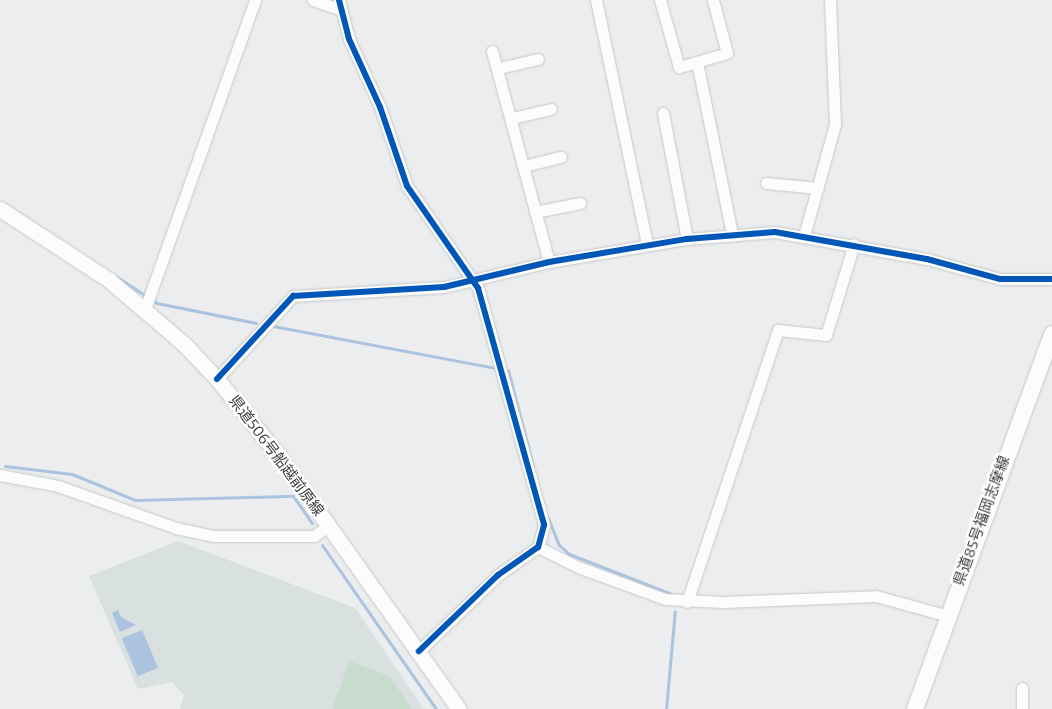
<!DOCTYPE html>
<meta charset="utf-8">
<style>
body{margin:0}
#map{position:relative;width:1052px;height:709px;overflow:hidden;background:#ebedee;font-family:Bitter,"Noto Sans JP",serif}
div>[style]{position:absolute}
.built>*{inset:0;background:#d8e0e0}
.green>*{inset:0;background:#c9dace}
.water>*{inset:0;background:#abc3de;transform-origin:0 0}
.stream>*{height:3px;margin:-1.5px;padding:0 1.5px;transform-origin:1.5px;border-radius:1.5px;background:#abc3de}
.roads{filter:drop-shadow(0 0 1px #c6c8c8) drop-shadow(0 0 1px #c6c8c8)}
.street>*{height:11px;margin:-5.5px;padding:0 5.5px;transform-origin:5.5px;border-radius:5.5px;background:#fcfcfc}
.secondary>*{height:15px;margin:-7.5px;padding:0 7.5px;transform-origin:7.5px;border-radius:7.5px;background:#fcfcfc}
.primary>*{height:16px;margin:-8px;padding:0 8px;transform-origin:8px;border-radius:8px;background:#fcfcfc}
.cycleway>*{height:6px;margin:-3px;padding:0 3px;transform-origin:3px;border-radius:3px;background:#0057b8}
span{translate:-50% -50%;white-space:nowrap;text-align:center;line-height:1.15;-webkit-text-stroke:5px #fff;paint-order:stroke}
.street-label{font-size:15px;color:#3a3c3c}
</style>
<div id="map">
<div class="built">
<i style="clip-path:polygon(178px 541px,355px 608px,424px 709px,180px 709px,184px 695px,172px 682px,138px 689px,89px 576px)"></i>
</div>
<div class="green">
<i style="clip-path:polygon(349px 661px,389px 676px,412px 709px,332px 709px)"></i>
</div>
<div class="water">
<i style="clip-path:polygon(118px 610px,121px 617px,136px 625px,120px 632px,112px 613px)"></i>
<i style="left:142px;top:630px;width:41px;height:22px;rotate:67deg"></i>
</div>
<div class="stream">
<i style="left:117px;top:277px;width:48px;rotate:33deg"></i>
<i style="left:157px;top:303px;width:101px;rotate:11.4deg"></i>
<i style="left:273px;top:326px;width:227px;rotate:10.7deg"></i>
<i style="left:508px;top:370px;width:99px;rotate:75.4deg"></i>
<i style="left:5px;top:466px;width:67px;rotate:6.8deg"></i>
<i style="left:72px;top:474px;width:68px;rotate:22.4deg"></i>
<i style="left:135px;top:500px;width:158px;rotate:-1.5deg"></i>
<i style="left:293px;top:496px;width:33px;rotate:55deg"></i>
<i style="left:548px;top:518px;width:29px;rotate:68deg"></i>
<i style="left:559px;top:545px;width:13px;rotate:42deg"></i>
<i style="left:569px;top:554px;width:110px;rotate:21.2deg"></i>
<i style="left:322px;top:545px;width:200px;rotate:55.2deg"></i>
<i style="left:666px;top:709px;width:98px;rotate:-84.8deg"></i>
</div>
<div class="roads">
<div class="street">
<i style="left:313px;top:0;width:28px;rotate:19deg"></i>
<i style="left:339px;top:0;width:40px;rotate:75.6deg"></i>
<i style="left:349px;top:39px;width:75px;rotate:65.5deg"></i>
<i style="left:380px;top:107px;width:83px;rotate:71.1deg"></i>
<i style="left:407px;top:186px;width:124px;rotate:55.2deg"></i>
<i style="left:478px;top:288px;width:246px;rotate:74.4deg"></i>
<i style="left:544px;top:525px;width:23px;rotate:105deg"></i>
<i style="left:538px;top:547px;width:49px;rotate:145deg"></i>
<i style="left:498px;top:575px;width:110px;rotate:136.1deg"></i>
<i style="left:596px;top:0;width:249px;rotate:78.2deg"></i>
<i style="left:660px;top:0;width:70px;rotate:74.2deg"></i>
<i style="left:679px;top:67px;width:50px;rotate:-16.3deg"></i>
<i style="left:727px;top:53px;width:55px;rotate:-104.8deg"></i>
<i style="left:492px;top:51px;width:219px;rotate:74.9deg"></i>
<i style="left:697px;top:62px;width:176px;rotate:78.5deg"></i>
<i style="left:499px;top:68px;width:40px;rotate:-13deg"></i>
<i style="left:663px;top:113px;width:128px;rotate:79.2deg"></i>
<i style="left:512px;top:118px;width:40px;rotate:-13deg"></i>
<i style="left:524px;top:166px;width:38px;rotate:-14deg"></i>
<i style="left:766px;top:183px;width:52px;rotate:5.5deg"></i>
<i style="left:535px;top:212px;width:46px;rotate:-11.3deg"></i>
<i style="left:804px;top:236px;width:116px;rotate:-74.5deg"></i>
<i style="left:835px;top:124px;width:124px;rotate:-92.3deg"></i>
<i style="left:145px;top:309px;width:328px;rotate:-70.4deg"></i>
<i style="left:217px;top:379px;width:113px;rotate:-47.5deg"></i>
<i style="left:293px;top:296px;width:151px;rotate:-3.4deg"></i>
<i style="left:444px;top:287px;width:108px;rotate:-13.4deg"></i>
<i style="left:549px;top:262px;width:140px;rotate:-9.5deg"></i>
<i style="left:687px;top:239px;width:88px;rotate:-4.5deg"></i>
<i style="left:775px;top:232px;width:154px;rotate:10.1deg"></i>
<i style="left:927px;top:259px;width:76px;rotate:15.3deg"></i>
<i style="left:1000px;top:279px;width:52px"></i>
<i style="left:0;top:475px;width:59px;rotate:10.7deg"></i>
<i style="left:58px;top:486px;width:125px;rotate:19.6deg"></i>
<i style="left:176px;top:528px;width:39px;rotate:12deg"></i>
<i style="left:214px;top:536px;width:100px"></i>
<i style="left:314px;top:536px;width:17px;rotate:-36deg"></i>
<i style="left:538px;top:547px;width:45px;rotate:26.6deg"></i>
<i style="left:578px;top:567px;width:93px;rotate:20.2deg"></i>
<i style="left:665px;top:599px;width:58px;rotate:3deg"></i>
<i style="left:723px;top:602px;width:153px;rotate:-2.2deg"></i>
<i style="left:876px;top:596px;width:75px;rotate:15.5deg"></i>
<i style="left:687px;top:602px;width:287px;rotate:-71.5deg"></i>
<i style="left:778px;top:330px;width:48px;rotate:5.9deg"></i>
<i style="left:826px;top:335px;width:95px;rotate:-72.9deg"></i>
<i style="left:1022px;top:709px;width:21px;rotate:-90deg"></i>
</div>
<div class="secondary">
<i style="left:0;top:209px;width:130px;rotate:33.1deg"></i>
<i style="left:109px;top:280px;width:99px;rotate:40.5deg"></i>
<i style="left:184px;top:344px;width:48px;rotate:46.7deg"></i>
<i style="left:217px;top:379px;width:99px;rotate:51.2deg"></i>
<i style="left:279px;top:456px;width:310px;rotate:54.6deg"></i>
</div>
<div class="primary">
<i style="left:915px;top:709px;width:399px;rotate:-69.9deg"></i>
</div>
</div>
<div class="cycleway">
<i style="left:339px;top:0;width:40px;rotate:75.6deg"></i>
<i style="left:349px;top:39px;width:75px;rotate:65.5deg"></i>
<i style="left:380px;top:107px;width:83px;rotate:71.1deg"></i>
<i style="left:407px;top:186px;width:124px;rotate:55.2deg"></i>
<i style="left:478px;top:288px;width:246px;rotate:74.4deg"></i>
<i style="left:544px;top:525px;width:23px;rotate:105deg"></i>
<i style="left:538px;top:547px;width:49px;rotate:145deg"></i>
<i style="left:498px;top:575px;width:110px;rotate:136.1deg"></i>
<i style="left:217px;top:379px;width:113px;rotate:-47.5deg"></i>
<i style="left:293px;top:296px;width:151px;rotate:-3.4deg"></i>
<i style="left:444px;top:287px;width:108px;rotate:-13.4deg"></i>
<i style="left:549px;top:262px;width:140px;rotate:-9.5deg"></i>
<i style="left:687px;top:239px;width:88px;rotate:-4.5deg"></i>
<i style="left:775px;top:232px;width:154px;rotate:10.1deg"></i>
<i style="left:927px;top:259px;width:76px;rotate:15.3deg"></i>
<i style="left:1000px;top:279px;width:52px"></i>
</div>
<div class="street-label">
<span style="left:276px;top:456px;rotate:53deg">県道506号船越前原線</span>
<span style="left:982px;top:521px;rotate:-70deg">県道85号福岡志摩線</span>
</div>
</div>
